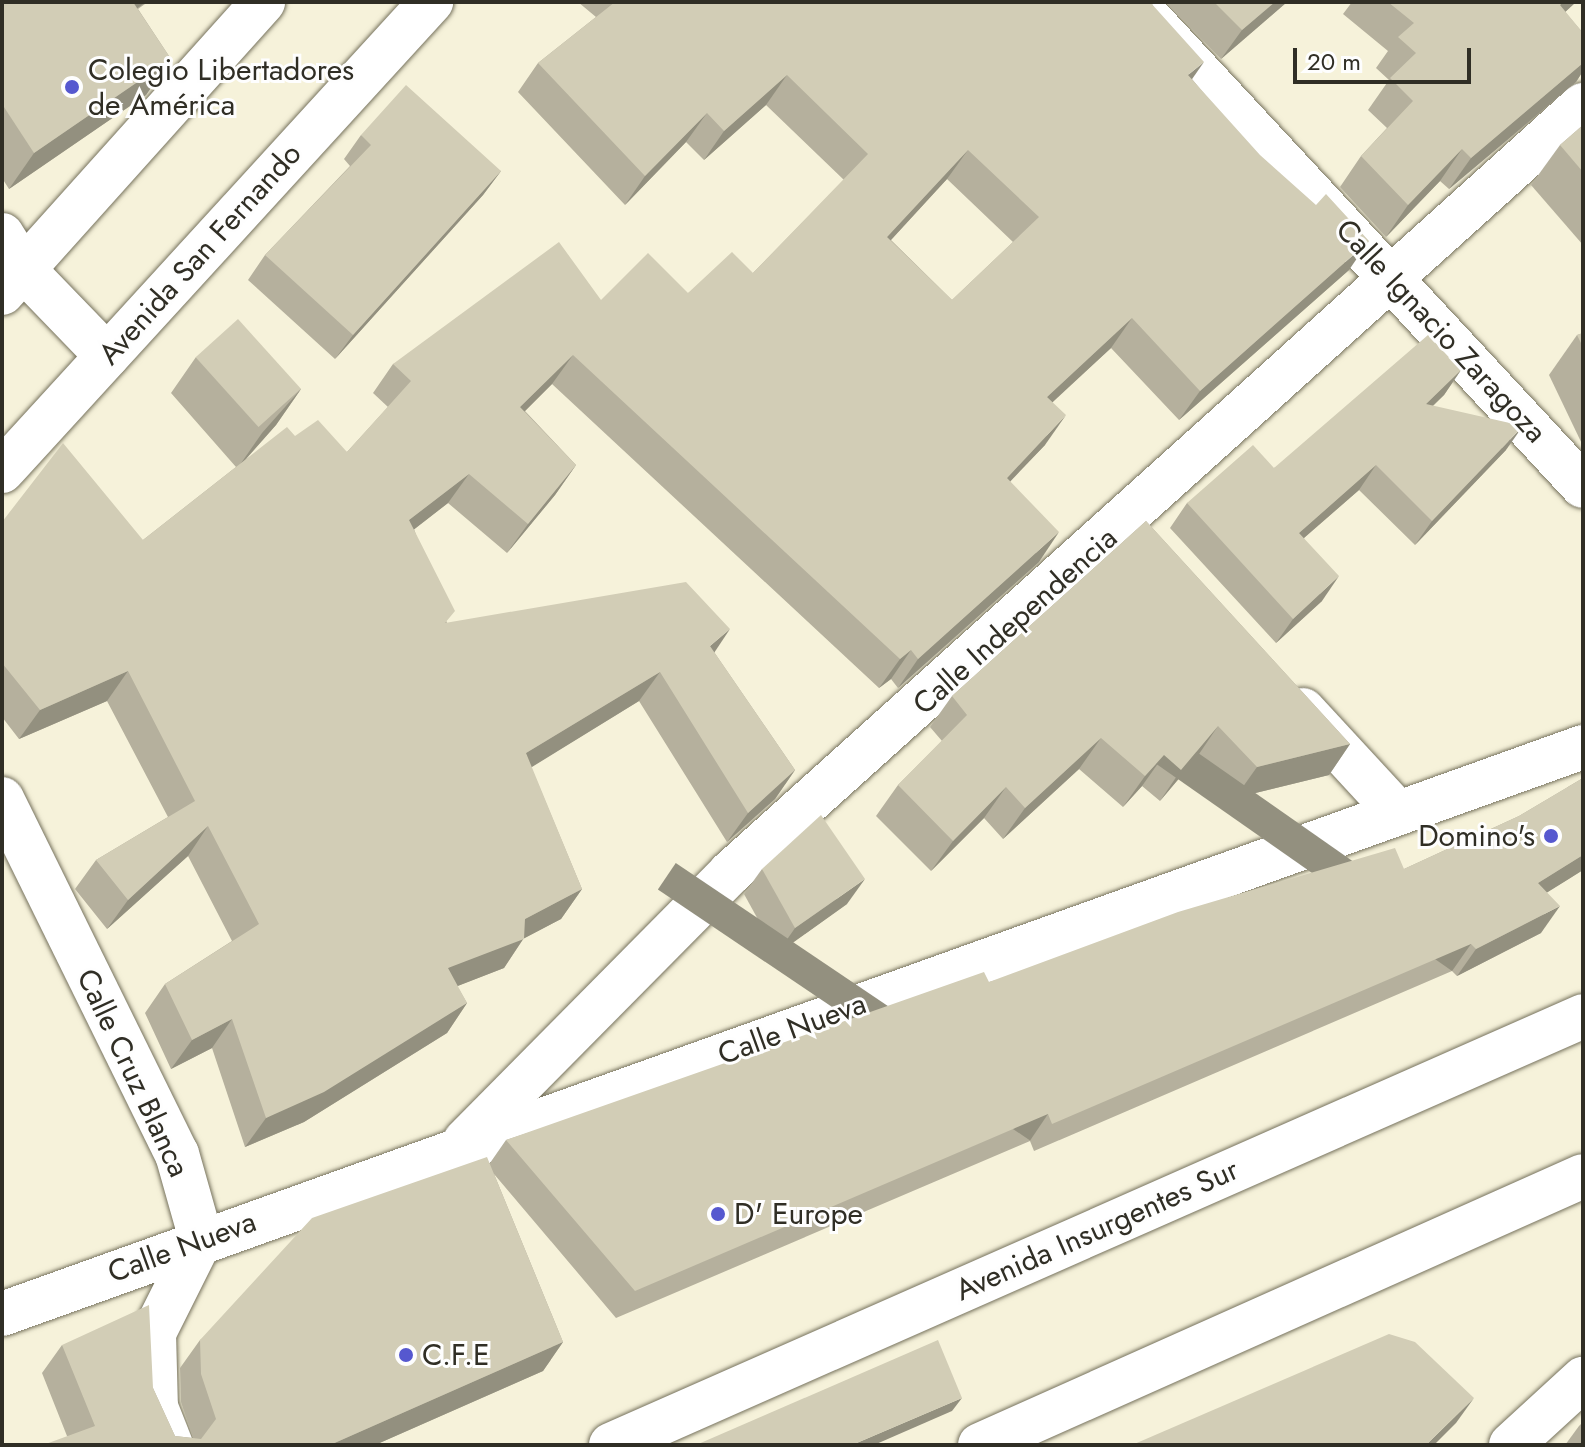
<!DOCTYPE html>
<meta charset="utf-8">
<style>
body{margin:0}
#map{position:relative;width:1585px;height:1447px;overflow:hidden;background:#f6f2da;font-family:Jost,sans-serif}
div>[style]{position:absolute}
.roads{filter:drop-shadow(0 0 2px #76725d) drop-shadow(0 0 2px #76725d)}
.minor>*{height:44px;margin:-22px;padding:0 22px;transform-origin:22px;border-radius:22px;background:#fff}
.major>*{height:44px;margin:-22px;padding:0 22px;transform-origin:22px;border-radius:22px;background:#fff}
.wall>*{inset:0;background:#b5b09d}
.shaded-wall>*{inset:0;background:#93907f;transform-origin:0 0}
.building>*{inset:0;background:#d2cdb6;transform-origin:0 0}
.dots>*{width:22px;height:22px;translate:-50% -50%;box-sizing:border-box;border:4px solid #fefefe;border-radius:50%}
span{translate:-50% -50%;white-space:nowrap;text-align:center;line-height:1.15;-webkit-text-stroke:6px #fefefe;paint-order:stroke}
.poi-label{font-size:30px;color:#302e25}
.left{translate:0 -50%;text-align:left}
.right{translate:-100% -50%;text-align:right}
.street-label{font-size:30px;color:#302e25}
.frame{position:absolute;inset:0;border:4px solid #302e25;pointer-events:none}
.scale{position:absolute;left:1293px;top:48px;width:178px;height:36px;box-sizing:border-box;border:4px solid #302e25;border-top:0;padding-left:10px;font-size:24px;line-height:28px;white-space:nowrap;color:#302e25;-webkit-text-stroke:6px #fefefe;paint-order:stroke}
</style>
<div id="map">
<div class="roads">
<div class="minor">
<i style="left:1134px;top:2px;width:660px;rotate:47.15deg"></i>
<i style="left:2px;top:235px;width:40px;rotate:58deg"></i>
<i style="left:23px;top:269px;width:121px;rotate:46deg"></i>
<i style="left:1303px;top:710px;width:140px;rotate:47.3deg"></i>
<i style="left:2px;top:799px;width:396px;rotate:63.8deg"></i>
<i style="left:177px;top:1154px;width:88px;rotate:74.2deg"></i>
<i style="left:201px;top:1239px;width:105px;rotate:116.6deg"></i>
<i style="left:154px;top:1333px;width:74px;rotate:88.5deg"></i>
<i style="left:156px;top:1407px;width:41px;rotate:68.5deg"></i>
<i style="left:465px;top:1141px;width:377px;rotate:-45.3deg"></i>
<i style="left:730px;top:873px;width:1148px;rotate:-42deg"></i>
<i style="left:2px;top:1314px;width:1680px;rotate:-19.73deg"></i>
<i style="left:1511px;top:1445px;width:98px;rotate:-42.5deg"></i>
</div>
<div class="major">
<i style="left:2px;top:293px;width:391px;rotate:-48.1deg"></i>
<i style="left:2px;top:471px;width:636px;rotate:-47.55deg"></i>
<i style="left:611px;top:1445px;width:1062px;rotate:-23.81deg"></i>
<i style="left:980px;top:1445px;width:660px;rotate:-24.04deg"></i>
</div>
</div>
<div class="wall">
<i style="clip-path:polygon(2px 2px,145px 4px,138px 9px,171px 59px,146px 95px,9px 189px,2px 178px)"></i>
<i style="clip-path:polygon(evenodd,578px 2px,1151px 2px,1192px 79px,1349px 270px,1179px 420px,1111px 348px,1052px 402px,1045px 445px,1010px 481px,1039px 562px,898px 688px,891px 679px,879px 688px,552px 384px,525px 411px,576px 465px,555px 495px,507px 553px,448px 503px,414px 529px,447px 623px,714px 652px,795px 770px,775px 799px,727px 842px,639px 701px,531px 767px,582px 889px,561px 919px,524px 938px,504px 968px,457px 986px,467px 1003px,447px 1033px,304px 1122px,245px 1147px,212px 1048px,171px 1069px,145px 1013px,165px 984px,232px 941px,188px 856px,107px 929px,75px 889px,96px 860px,168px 817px,107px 701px,19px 739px,2px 717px,2px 522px,143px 540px,236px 467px,171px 393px,196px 357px,301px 389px,276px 425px,246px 459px,295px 436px,347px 452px,388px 407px,373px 393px,393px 364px,601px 300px,688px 293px,753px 273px,844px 180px,766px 105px,704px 160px,686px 142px,625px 205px,518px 92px,538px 63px,596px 17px,578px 2px,947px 179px,1013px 242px,952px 300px,891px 240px,947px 179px)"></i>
<i style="clip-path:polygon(1165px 2px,1287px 2px,1221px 59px)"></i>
<i style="clip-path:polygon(1352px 2px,1576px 2px,1565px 12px,1583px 33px,1583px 71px,1576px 82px,1449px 189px,1440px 181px,1386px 237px,1340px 187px,1361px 156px,1387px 128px,1368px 110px,1389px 80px,1376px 68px,1388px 51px,1343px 14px)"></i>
<i style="clip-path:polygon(1583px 125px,1583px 245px,1531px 185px,1560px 145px)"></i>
<i style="clip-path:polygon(361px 135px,501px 171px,483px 195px,335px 359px,248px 280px,265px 255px,350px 166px,344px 159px)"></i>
<i style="clip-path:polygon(1583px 333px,1583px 446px,1549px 375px,1577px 335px)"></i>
<i style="clip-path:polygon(1461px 370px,1444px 395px,1433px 406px,1506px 450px,1415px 545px,1359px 490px,1304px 538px,1322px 601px,1276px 643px,1170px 528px,1187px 503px,1274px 468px)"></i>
<i style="clip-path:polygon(1146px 521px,1350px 744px,1329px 775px,1235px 798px,1197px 757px,1160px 801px,1142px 786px,1123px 807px,1079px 769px,1003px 839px,984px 818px,931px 871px,876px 816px,898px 785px,942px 741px,930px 727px,952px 696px)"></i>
<i style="clip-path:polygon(1583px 778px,1583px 870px,1547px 892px,1541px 933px,1457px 976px,1452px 971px,1034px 1151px,1030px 1141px,616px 1318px,494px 1174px,563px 1342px,543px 1371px,375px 1445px,67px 1436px,42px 1373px,62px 1345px,153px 1388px,175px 1436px,193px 1438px,181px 1402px,180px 1368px,200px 1340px,490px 1163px,506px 1140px,989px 982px,1404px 869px,1519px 816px)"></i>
<i style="clip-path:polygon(762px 869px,847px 904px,777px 954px,744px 894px)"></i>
<i style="clip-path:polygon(1583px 1422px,1583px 1445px,1565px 1445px,1579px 1426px)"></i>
</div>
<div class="shaded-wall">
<i style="clip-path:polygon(124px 2px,146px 2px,104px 32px)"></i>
<i style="clip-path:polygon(1275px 2px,1287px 2px,1221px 59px,1242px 30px)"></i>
<i style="clip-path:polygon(1563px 2px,1576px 2px,1538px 37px,1560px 5px)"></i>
<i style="clip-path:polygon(171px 59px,146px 95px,9px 189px,34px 153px)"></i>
<i style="clip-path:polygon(1204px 62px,1183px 92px,1188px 75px)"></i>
<i style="clip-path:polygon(1583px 63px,1583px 71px,1576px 82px,1449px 189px,1471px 158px)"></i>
<i style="clip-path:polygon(787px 75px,766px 105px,704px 160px,724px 131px)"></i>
<i style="clip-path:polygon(707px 113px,686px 142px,625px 205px,645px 176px)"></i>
<i style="clip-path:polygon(1462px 149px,1440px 181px,1386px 237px,1408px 205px)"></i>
<i style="clip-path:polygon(968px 150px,947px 179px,867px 266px,887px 237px)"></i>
<i style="clip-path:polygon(501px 171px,483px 195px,335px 359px,353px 335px)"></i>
<i style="clip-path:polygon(1369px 241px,1349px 270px,1179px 420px,1200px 391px)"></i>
<i style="clip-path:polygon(1132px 318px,1111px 348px,1027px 426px,1047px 397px)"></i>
<i style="clip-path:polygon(573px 355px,552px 384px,500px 436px,520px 407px)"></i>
<i style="clip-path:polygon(1461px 370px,1444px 395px,1409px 428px,1426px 404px)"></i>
<i style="clip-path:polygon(301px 389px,276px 425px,237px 469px,262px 433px)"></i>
<i style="clip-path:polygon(1066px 415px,1045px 445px,986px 507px,1007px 478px)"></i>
<i style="clip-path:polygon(1523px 426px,1506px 450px,1415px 545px,1432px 521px)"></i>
<i style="clip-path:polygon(576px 465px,555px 495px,507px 553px,528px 524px)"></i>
<i style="clip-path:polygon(1376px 465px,1359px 490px,1282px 557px,1299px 533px)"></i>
<i style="clip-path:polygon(469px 474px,448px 503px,389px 549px,409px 520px)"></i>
<i style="clip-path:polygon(1059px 532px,1039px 562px,898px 688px,918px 659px)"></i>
<i style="clip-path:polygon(1339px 576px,1322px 601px,1276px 643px,1293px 619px)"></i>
<i style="clip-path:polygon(730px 629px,710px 659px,710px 646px)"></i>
<i style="clip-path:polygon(911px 650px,891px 679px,879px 688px,900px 659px)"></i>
<i style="clip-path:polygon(128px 671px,107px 701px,19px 739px,40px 710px)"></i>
<i style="clip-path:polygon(660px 672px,639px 701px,506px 783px,526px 753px)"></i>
<i style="clip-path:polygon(1218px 726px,1197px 757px,1160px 801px,1181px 770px)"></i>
<i style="clip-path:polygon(1101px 738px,1079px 769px,1003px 839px,1025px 808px)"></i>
<i style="clip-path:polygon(1350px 744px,1329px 775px,1235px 798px,1257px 767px)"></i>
<i style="clip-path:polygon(1164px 755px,1142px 786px,1123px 807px,1145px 776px)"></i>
<i style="clip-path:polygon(795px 770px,775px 799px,727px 842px,748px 813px)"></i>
<i style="clip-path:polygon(1006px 787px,984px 818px,931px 871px,953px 841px)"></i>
<i style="clip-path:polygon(208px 826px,188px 856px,107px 929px,128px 900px)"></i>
<i style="clip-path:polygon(1583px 855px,1583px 870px,1519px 910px,1538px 883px)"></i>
<i style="clip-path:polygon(865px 879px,847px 904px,777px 954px,795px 928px)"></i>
<i style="clip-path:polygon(582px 889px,561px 919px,523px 939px,504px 968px,427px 998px,448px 968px,525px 919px)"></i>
<i style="clip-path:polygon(1560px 906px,1541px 933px,1457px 976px,1476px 949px)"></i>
<i style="left:1471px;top:944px;width:33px;height:456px;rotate:125deg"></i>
<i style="clip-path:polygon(467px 1003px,447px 1033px,304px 1122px,245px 1147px,266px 1118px)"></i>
<i style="clip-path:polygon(232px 1019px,212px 1048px,171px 1069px,192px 1040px)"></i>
<i style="left:1048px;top:1114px;width:32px;height:449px;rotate:124deg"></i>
<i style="clip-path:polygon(563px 1342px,543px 1371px,375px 1445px,330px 1445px)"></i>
<i style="clip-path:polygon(962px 1398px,952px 1411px,874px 1445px,852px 1445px)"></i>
<i style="clip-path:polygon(1474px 1398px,1456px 1423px,1434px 1445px,1426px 1445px)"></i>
</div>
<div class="building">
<i style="clip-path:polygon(2px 2px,133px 2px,171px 59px,34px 153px,2px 104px)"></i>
<i style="clip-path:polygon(evenodd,615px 2px,1150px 2px,1204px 62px,1188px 75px,1260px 155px,1316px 205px,1326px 194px,1369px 241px,1200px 391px,1132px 318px,1047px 397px,1066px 415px,1007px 478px,1059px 532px,918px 659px,911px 650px,900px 659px,573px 355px,520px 407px,576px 465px,528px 524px,469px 474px,409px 520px,455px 611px,445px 623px,686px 582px,730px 629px,710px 646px,795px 770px,748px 813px,660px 672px,526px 753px,582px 889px,525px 919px,524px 939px,448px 968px,467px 1003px,324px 1092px,266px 1118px,232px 1019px,192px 1040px,165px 984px,259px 924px,208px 826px,128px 900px,96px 860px,195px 801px,128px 671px,40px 710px,2px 663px,2px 522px,63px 443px,143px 540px,287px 427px,295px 436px,318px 420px,347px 452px,411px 381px,393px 364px,559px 242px,601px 300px,648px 253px,688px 293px,732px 252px,753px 273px,868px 154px,787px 75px,724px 131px,707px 113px,645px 176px,538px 63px,615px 2px,968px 150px,1039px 217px,952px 300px,887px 237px,968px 150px)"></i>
<i style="clip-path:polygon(1214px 2px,1275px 2px,1242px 30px)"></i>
<i style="clip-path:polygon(1388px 2px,1563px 2px,1560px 5px,1583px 33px,1583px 63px,1471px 158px,1462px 149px,1408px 205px,1361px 156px,1413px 101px,1390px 78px,1416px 53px,1398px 37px,1414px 23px)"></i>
<i style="clip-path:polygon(406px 85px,501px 171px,353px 335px,265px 255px,371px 145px,361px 135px)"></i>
<i style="clip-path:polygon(1583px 125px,1583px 172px,1560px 145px)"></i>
<i style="left:238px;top:319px;width:94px;height:57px;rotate:48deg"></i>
<i style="clip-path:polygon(1583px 333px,1583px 347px,1577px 335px)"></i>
<i style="clip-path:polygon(1428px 335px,1461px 370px,1426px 404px,1523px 426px,1432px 521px,1376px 465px,1299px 533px,1339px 576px,1293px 619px,1187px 503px,1253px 445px,1274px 468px)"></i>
<i style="clip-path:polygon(1146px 521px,1350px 744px,1257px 767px,1218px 726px,1181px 770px,1164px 755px,1145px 776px,1101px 738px,1025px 808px,1006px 787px,953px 841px,898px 785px,967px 715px,952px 696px)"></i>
<i style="clip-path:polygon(1583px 778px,1583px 855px,1538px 883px,1560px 906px,1476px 949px,1471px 944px,1052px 1124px,1048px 1114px,635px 1291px,506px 1140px,984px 972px,989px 982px,1178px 912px,1395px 848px,1404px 869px,1519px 816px)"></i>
<i style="clip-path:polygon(821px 815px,865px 879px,795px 928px,762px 869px)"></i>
<i style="clip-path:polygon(487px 1157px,563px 1342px,330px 1445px,43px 1445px,95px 1426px,62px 1345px,149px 1305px,153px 1388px,175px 1436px,201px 1439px,216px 1419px,201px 1374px,200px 1340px,312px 1218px)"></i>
<i style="clip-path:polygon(1389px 1334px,1415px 1342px,1474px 1398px,1426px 1445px,1132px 1445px)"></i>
<i style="clip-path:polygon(938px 1340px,962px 1398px,852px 1445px,696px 1445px)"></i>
</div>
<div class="dots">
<i style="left:72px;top:87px;background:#5658cf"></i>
<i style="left:1551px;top:836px;background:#5658cf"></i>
<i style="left:718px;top:1214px;background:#5658cf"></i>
<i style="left:406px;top:1355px;background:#5658cf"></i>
</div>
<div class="poi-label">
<span class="left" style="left:88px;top:87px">Colegio Libertadores<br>de América</span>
<span class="right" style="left:1535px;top:836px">Domino's</span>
<span class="left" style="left:734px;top:1214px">D' Europe</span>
<span class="left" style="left:422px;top:1355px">C.F.E</span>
</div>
<div class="street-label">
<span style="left:200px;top:254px;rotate:-48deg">Avenida San Fernando</span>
<span style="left:1441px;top:331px;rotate:47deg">Calle Ignacio Zaragoza</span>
<span style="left:1015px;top:621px;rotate:-42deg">Calle Independencia</span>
<span style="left:792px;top:1029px;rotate:-20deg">Calle Nueva</span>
<span style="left:133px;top:1073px;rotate:65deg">Calle Cruz Blanca</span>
<span style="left:1097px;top:1230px;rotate:-24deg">Avenida Insurgentes Sur</span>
<span style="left:182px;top:1247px;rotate:-20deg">Calle Nueva</span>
</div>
<div class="frame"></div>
<div class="scale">20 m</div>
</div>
